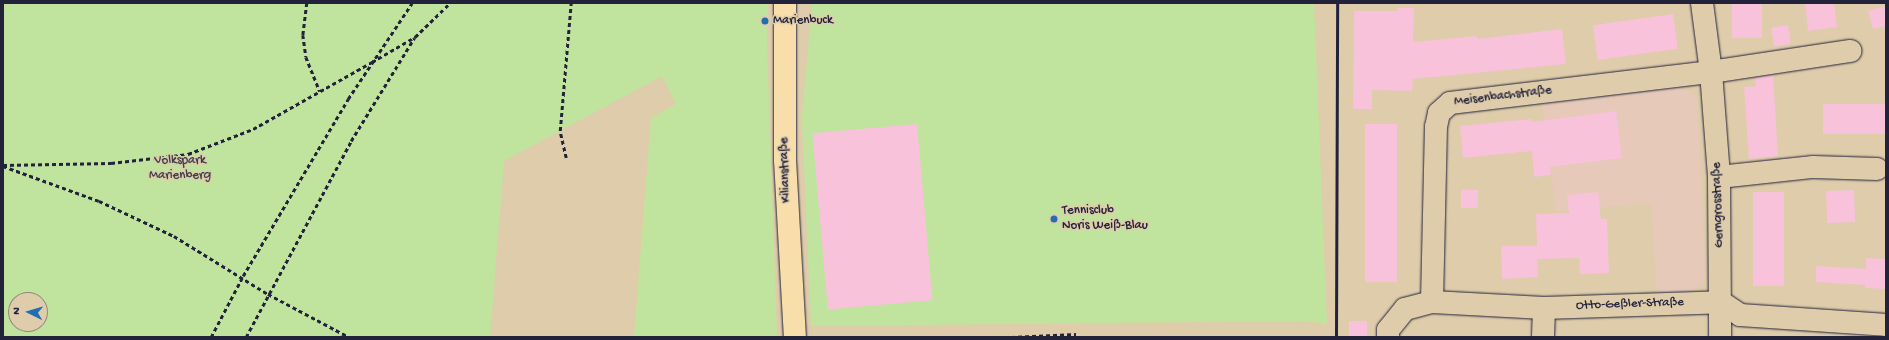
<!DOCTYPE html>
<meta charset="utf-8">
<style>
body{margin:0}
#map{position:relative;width:1889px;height:340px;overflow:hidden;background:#deccaa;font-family:"Gochi Hand",sans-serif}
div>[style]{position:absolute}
.built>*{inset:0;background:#e6c9b9}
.green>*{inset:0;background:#c0e49d}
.building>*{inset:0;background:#f8c2db;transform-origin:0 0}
.path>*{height:2.5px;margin-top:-1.25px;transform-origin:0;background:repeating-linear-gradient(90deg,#22223b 0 4px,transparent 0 7px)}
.roads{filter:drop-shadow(0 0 1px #22223b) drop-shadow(0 0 1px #22223b)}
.minor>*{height:22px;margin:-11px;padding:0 11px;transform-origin:11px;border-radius:11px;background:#deccaa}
.major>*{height:22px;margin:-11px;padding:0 11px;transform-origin:11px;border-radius:11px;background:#f8deab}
.rail>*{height:3px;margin:-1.5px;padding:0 1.5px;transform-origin:1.5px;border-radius:1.5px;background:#22223b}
.dots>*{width:11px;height:11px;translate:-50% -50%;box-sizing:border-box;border:2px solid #deccaa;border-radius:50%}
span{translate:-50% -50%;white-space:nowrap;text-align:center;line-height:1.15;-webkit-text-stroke:3px #deccaa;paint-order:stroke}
.poi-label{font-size:13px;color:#22223b}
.left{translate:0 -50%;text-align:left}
.street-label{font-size:13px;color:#22223b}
.park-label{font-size:13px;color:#3a3f4a}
.frame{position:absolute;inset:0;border:4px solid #22223b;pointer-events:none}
.north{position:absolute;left:8px;top:292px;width:40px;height:40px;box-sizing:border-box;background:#deccaa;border:1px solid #93887e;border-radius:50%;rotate:275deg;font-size:11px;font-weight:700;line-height:16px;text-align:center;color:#22223b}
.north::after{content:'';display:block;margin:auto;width:14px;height:18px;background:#1f6fb2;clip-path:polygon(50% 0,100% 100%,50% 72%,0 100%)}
</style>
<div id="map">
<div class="built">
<i style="clip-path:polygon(1679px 88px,1691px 92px,1697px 98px,1706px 278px,1693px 292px,1657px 293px,1651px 203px,1556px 212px,1542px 103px)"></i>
</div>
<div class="green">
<i style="clip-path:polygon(evenodd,3px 3px,768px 3px,767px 41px,777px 337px,634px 337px,651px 118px,676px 104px,662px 76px,504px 161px,490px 337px,3px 337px,3px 3px,16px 300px,40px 300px,40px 324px,16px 324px,16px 300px)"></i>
<i style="clip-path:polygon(812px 3px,1314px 3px,1327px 324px,1307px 321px,811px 326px,802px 117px)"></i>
</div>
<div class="building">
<i style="left:1732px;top:3px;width:30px;height:35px"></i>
<i style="clip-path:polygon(1805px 3px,1834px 3px,1837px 27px,1808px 31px)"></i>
<i style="clip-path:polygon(1886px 6px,1886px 26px,1873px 29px,1868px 11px)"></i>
<i style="clip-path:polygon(1397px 8px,1414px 8px,1413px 42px,1477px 36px,1478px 39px,1562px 29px,1566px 64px,1413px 79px,1412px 91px,1372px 90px,1372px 109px,1353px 109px,1354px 11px,1397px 11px)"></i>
<i style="left:1673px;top:14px;width:35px;height:81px;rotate:82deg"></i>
<i style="left:1788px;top:25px;width:19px;height:17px;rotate:81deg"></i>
<i style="clip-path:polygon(1773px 75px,1778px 156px,1749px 159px,1744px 87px,1756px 86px,1755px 78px)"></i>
<i style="left:1886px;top:104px;width:30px;height:63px;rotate:90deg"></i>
<i style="clip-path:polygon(1616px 111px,1622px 158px,1550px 167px,1551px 175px,1534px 177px,1532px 151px,1463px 158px,1460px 126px,1532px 119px,1532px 122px)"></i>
<i style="left:917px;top:124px;width:177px;height:105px;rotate:85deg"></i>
<i style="left:1397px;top:124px;width:158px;height:32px;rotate:90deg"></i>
<i style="left:1461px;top:190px;width:17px;height:18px"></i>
<i style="left:1854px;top:190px;width:32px;height:28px;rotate:88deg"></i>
<i style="clip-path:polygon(1598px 192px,1601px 219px,1607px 219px,1609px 273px,1580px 274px,1579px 258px,1537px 259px,1538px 277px,1502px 279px,1501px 246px,1537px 246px,1536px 214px,1569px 213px,1567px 195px)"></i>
<i style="left:1753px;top:192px;width:31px;height:94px"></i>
<i style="clip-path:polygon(1866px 258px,1886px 259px,1886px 289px,1865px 288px,1865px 285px,1816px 282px,1816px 266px,1866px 269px)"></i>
<i style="left:1349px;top:321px;width:18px;height:16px"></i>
</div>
<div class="path">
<i style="left:307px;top:3px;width:32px;rotate:97deg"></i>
<i style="left:303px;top:35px;width:22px;rotate:82deg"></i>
<i style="left:306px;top:57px;width:37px;rotate:68deg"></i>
<i style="left:566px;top:158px;width:28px;rotate:-103deg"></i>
<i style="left:560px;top:131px;width:128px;rotate:-85.1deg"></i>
<i style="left:3px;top:165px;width:108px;rotate:-1.1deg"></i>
<i style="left:111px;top:163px;width:78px;rotate:-6.7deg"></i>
<i style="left:188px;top:154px;width:70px;rotate:-21deg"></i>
<i style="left:253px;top:129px;width:137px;rotate:-29.4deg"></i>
<i style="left:372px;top:62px;width:50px;rotate:-30.2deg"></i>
<i style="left:415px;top:37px;width:49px;rotate:-44.2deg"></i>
<i style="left:3px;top:166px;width:102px;rotate:20deg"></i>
<i style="left:99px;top:201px;width:83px;rotate:25deg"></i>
<i style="left:174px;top:236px;width:110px;rotate:31.7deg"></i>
<i style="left:268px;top:294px;width:92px;rotate:28deg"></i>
<i style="left:211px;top:337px;width:69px;rotate:-62.3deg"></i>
<i style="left:243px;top:276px;width:206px;rotate:-59.3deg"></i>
<i style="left:348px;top:99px;width:115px;rotate:-56.3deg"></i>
<i style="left:246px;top:337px;width:222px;rotate:-61.8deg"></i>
<i style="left:351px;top:141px;width:121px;rotate:-58.5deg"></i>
<i style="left:1011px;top:337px;width:65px;rotate:-2.6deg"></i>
</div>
<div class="roads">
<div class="minor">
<i style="left:1702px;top:3px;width:70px;rotate:82.6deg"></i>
<i style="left:1711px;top:72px;width:105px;rotate:85.6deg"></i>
<i style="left:1719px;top:177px;width:160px;rotate:89.6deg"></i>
<i style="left:1719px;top:177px;width:95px;rotate:-6.1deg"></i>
<i style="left:1813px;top:167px;width:64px;rotate:1.8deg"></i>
<i style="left:1432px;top:302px;width:175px;rotate:-88.7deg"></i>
<i style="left:1436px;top:127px;width:14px;rotate:-78deg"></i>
<i style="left:1439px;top:113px;width:15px;rotate:-42deg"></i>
<i style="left:1450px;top:103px;width:263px;rotate:-6.8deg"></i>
<i style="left:1711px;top:72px;width:141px;rotate:-8.6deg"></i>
<i style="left:1388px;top:337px;width:7px;rotate:-90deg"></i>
<i style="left:1388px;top:330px;width:27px;rotate:-51deg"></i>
<i style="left:1405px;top:309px;width:28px;rotate:-15deg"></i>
<i style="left:1432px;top:302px;width:112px;rotate:3.1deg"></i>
<i style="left:1544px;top:308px;width:177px;rotate:-1.9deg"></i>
<i style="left:1721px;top:302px;width:23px;rotate:34deg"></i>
<i style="left:1740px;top:315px;width:146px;rotate:3.9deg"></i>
<i style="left:1543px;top:337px;width:29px;rotate:-88deg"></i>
</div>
<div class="major">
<i style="left:785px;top:3px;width:157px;rotate:90deg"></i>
<i style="left:785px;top:160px;width:177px;rotate:86.8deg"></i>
</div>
</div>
<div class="rail">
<i style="left:1336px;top:337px;width:334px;rotate:-89.8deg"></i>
</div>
<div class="dots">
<i style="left:765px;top:21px;background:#1f6fb2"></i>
<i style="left:1054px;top:219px;background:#1f6fb2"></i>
</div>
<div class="poi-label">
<span class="left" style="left:773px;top:21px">Marienbuck</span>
<span class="left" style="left:1062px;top:219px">Tennisclub<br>Noris Weiß-Blau</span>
</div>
<div class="street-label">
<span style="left:1503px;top:97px;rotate:-7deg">Meisenbachstraße</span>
<span style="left:786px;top:170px;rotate:-92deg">Kilianstraße</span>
<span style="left:1719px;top:205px;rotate:-92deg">Gerngrosstraße</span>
<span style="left:1630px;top:305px;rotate:-2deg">Otto-Geßler-Straße</span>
</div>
<div class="park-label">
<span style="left:180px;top:169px">Volkspark<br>Marienberg</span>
</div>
<div class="frame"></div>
<div class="north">N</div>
</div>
